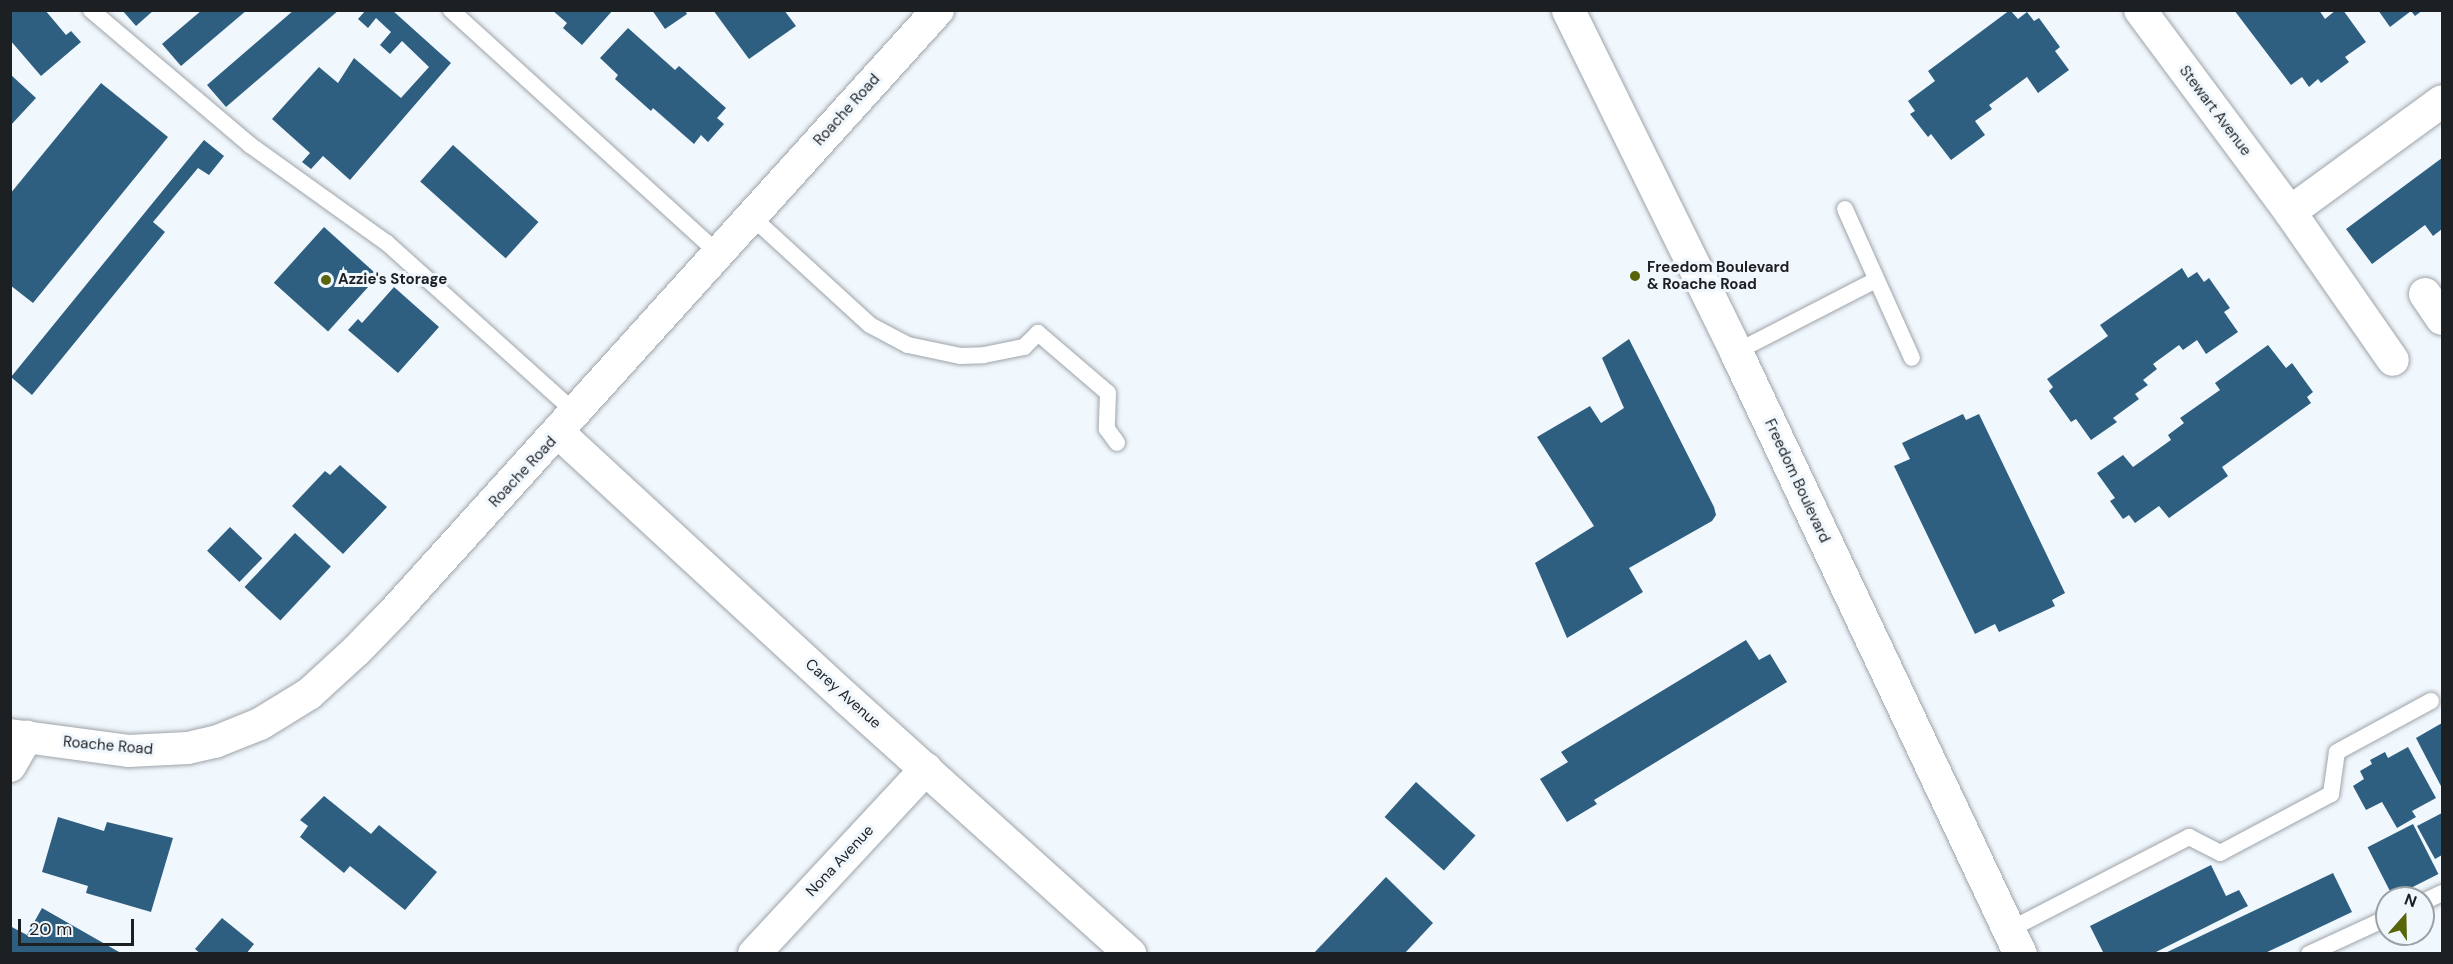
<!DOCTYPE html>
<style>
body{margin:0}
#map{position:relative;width:2453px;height:964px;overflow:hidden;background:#f0f7fd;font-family:"DM Sans",sans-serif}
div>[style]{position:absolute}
.building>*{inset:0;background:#2e5f80;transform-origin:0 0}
.roads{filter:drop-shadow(0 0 2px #9ea4a9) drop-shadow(0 0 2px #9ea4a9)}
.service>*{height:16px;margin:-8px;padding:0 8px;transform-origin:8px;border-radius:8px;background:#fff}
.minor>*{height:32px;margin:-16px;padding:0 16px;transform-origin:16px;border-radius:16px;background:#fff}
.secondary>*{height:33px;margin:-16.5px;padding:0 16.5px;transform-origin:16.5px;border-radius:16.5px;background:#fff}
.dots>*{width:16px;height:16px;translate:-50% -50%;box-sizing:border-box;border:3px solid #f0f7fd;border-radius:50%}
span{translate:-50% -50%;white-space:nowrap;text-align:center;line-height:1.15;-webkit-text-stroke:6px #f0f7fd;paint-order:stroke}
.street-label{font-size:15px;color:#1d2022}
.poi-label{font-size:15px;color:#1d2022;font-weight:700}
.left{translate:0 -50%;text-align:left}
.frame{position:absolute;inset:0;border:12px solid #1d2022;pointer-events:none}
.north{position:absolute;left:2375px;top:886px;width:60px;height:60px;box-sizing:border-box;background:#f0f7fd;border:2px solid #9ca1a5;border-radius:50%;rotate:20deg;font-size:16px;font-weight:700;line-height:24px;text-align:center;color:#1d2022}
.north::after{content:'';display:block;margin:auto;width:21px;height:27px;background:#586508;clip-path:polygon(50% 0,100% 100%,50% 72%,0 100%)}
.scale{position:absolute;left:18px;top:919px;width:116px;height:27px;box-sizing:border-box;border:3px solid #1d2022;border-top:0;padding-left:8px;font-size:18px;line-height:21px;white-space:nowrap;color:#1d2022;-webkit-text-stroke:4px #f0f7fd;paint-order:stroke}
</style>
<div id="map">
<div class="building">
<i style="clip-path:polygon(10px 10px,45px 10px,66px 35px,71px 31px,81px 42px,41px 76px,10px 40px)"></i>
<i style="clip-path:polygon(122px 10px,154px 10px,136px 26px)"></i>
<i style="clip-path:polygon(202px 10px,247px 10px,181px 66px,162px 44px)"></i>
<i style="clip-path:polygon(294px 10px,339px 10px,226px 107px,207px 85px)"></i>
<i style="clip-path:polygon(366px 10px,392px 10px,451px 63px,350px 180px,323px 156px,311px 169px,302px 162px,310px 153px,272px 119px,319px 67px,338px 83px,354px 58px,401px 98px,429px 67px,402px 41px,390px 54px,380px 45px,391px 32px,376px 18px,368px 28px,358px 19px)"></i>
<i style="clip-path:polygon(552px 10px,613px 10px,582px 45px,563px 28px,567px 23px)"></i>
<i style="clip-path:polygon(652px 10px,685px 10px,687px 14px,665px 29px)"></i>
<i style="clip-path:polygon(713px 10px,784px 10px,796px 26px,749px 59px)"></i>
<i style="clip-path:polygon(2010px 10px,2018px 19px,2027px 12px,2034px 21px,2039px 18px,2060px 47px,2055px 51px,2069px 70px,2038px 93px,2027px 77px,1989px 105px,1992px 109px,1975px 121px,1985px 135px,1951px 160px,1931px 134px,1928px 137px,1910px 114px,1915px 111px,1908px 101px,1935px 81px,1928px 71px)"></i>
<i style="clip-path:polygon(2234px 10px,2319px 10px,2325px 19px,2336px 10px,2343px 10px,2366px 42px,2345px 57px,2349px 62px,2321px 83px,2318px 79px,2309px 87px,2302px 77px,2291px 85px)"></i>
<i style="clip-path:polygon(2378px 10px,2423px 10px,2415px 16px,2411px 11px,2390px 27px)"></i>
<i style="clip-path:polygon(628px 28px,675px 70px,679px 66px,726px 108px,717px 118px,724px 124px,708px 142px,701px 135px,694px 144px,653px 108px,651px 111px,615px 79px,618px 75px,600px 58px)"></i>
<i style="clip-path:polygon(10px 74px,36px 98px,10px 126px)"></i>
<i style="clip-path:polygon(101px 83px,168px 137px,33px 303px,10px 285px,10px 194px)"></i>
<i style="clip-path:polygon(204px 140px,224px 156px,209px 175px,198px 168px,153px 222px,165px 232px,32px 395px,11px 377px)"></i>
<i style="left:453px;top:145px;width:115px;height:49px;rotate:42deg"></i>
<i style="clip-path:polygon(2442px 158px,2442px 229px,2433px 236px,2425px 225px,2372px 264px,2346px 229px)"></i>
<i style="left:324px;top:227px;width:73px;height:75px;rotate:42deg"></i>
<i style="clip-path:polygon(2182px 268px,2188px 278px,2197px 272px,2204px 282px,2209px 278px,2230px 308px,2224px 312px,2238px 332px,2206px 354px,2197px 340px,2183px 350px,2179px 345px,2153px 364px,2157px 369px,2143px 380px,2148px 385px,2135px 394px,2139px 399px,2113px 418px,2117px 422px,2091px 440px,2076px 419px,2071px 422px,2049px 391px,2053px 387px,2047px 379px,2108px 336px,2100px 325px)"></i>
<i style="clip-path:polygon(394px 287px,439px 327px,398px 373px,348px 330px,358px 319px,362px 323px)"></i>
<i style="clip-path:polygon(1629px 339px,1714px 507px,1716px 515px,1712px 521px,1629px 568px,1643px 592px,1567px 638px,1535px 563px,1594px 526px,1537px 437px,1590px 406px,1601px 423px,1624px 408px,1602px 358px)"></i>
<i style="clip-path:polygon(2268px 345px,2286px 368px,2292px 363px,2313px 392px,2307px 397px,2311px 403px,2222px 467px,2228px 476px,2169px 518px,2159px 506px,2135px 523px,2129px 515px,2123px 519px,2110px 501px,2115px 498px,2097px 473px,2123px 455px,2133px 467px,2171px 440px,2168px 435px,2184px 423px,2180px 418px,2220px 390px,2215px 383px)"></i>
<i style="clip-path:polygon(1963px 414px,1966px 420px,1979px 414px,2065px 593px,2052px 600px,2055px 606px,1999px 632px,1995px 624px,1975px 634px,1894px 466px,1910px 459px,1902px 443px)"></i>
<i style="clip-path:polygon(340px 465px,387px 507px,343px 554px,292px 506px,325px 471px,330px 475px)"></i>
<i style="left:230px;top:527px;width:45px;height:33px;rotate:44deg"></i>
<i style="left:295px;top:533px;width:49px;height:74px;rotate:43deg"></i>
<i style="clip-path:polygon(1746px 640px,1759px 660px,1770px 654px,1787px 682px,1594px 800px,1597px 804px,1567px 822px,1540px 779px,1568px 762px,1561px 752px)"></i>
<i style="clip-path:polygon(2442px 723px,2442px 788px,2416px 738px)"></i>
<i style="clip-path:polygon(2408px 747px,2436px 798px,2412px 811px,2416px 817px,2397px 828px,2382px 802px,2366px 810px,2353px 786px,2364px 779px,2360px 771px,2372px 764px,2370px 760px,2385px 752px,2388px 758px)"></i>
<i style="left:1416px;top:782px;width:80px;height:47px;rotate:42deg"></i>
<i style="clip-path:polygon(324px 796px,371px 834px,379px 825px,437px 872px,405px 910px,350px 866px,344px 873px,300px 837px,308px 826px,300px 820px)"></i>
<i style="clip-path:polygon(2442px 813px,2442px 855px,2435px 859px,2417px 826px)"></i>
<i style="clip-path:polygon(58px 817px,104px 831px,107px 822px,173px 838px,151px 912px,86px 893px,88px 886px,42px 872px)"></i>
<i style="left:2413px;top:824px;width:56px;height:51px;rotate:63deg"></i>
<i style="clip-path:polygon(2211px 865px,2226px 896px,2239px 890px,2248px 906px,2152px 954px,2104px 954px,2090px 926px)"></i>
<i style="clip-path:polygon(2333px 873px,2352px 912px,2263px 954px,2163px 954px)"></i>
<i style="clip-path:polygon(1386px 877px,1433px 923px,1404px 954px,1313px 954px)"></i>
<i style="clip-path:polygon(42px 908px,119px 952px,118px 954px,10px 954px,10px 926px,27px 935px)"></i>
<i style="clip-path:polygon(222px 918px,254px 944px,246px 954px,201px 954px,195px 949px)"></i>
</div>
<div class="roads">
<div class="service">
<i style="left:91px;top:10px;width:209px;rotate:40.3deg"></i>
<i style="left:250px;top:145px;width:168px;rotate:35.6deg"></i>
<i style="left:387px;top:243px;width:253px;rotate:42deg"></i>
<i style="left:451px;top:10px;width:361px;rotate:42.3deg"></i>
<i style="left:1845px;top:209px;width:163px;rotate:65.8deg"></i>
<i style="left:751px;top:216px;width:161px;rotate:42.5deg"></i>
<i style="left:870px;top:325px;width:43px;rotate:27.8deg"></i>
<i style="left:908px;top:345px;width:53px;rotate:11.9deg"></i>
<i style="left:960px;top:356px;width:24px;rotate:-2deg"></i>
<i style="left:984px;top:355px;width:41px;rotate:-11.3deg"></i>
<i style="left:1024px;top:347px;width:20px;rotate:-45deg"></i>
<i style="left:1038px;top:333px;width:92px;rotate:40.6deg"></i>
<i style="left:1108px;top:393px;width:36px;rotate:92deg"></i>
<i style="left:1107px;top:429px;width:17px;rotate:54deg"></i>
<i style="left:1736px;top:352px;width:157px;rotate:-27.2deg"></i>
<i style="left:2423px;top:902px;width:21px;rotate:-25deg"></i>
<i style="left:2009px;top:930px;width:203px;rotate:-27.3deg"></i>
<i style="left:2189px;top:837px;width:35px;rotate:27deg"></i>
<i style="left:2220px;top:853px;width:126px;rotate:-28deg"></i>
<i style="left:2331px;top:794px;width:42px;rotate:-81.9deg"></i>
<i style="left:2337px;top:752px;width:107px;rotate:-28.5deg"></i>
<i style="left:2309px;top:954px;width:86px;rotate:-24.8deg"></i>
</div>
<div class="minor">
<i style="left:2140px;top:10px;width:252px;rotate:53.4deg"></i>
<i style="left:2290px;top:212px;width:180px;rotate:55.2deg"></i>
<i style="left:2290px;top:212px;width:188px;rotate:-36.1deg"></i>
<i style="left:2425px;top:294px;width:30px;rotate:56deg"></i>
<i style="left:559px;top:433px;width:389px;rotate:42.7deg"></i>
<i style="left:845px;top:697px;width:384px;rotate:42deg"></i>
<i style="left:10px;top:735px;width:119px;rotate:7.7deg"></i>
<i style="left:128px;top:751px;width:60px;rotate:-2.9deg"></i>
<i style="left:188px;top:748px;width:28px;rotate:-13deg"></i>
<i style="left:215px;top:742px;width:48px;rotate:-21.8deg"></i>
<i style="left:260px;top:724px;width:57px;rotate:-31.5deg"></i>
<i style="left:309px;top:694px;width:64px;rotate:-42.5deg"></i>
<i style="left:356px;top:651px;width:53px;rotate:-45.8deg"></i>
<i style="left:393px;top:613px;width:813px;rotate:-47.89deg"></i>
<i style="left:10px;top:766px;width:34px;rotate:-60deg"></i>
<i style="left:754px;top:954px;width:253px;rotate:-47.1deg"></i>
</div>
<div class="secondary">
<i style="left:1568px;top:10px;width:381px;rotate:63.8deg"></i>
<i style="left:1736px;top:352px;width:666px;rotate:64.74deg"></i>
</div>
</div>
<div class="dots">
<i style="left:1635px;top:276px;background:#586508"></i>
<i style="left:326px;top:280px;background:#586508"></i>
</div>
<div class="street-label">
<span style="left:847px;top:110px;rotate:-48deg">Roache Road</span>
<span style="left:2215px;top:111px;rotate:53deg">Stewart Avenue</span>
<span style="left:523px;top:472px;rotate:-47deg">Roache Road</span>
<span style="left:1797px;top:481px;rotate:65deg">Freedom Boulevard</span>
<span style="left:843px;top:694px;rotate:42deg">Carey Avenue</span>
<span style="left:108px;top:746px;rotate:5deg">Roache Road</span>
<span style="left:840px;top:861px;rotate:-47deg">Nona Avenue</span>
</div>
<div class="poi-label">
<span class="left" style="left:1647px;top:276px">Freedom Boulevard<br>&amp; Roache Road</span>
<span class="left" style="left:338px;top:280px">Azzie's Storage</span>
</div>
<div class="frame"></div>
<div class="north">N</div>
<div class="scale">20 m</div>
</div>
